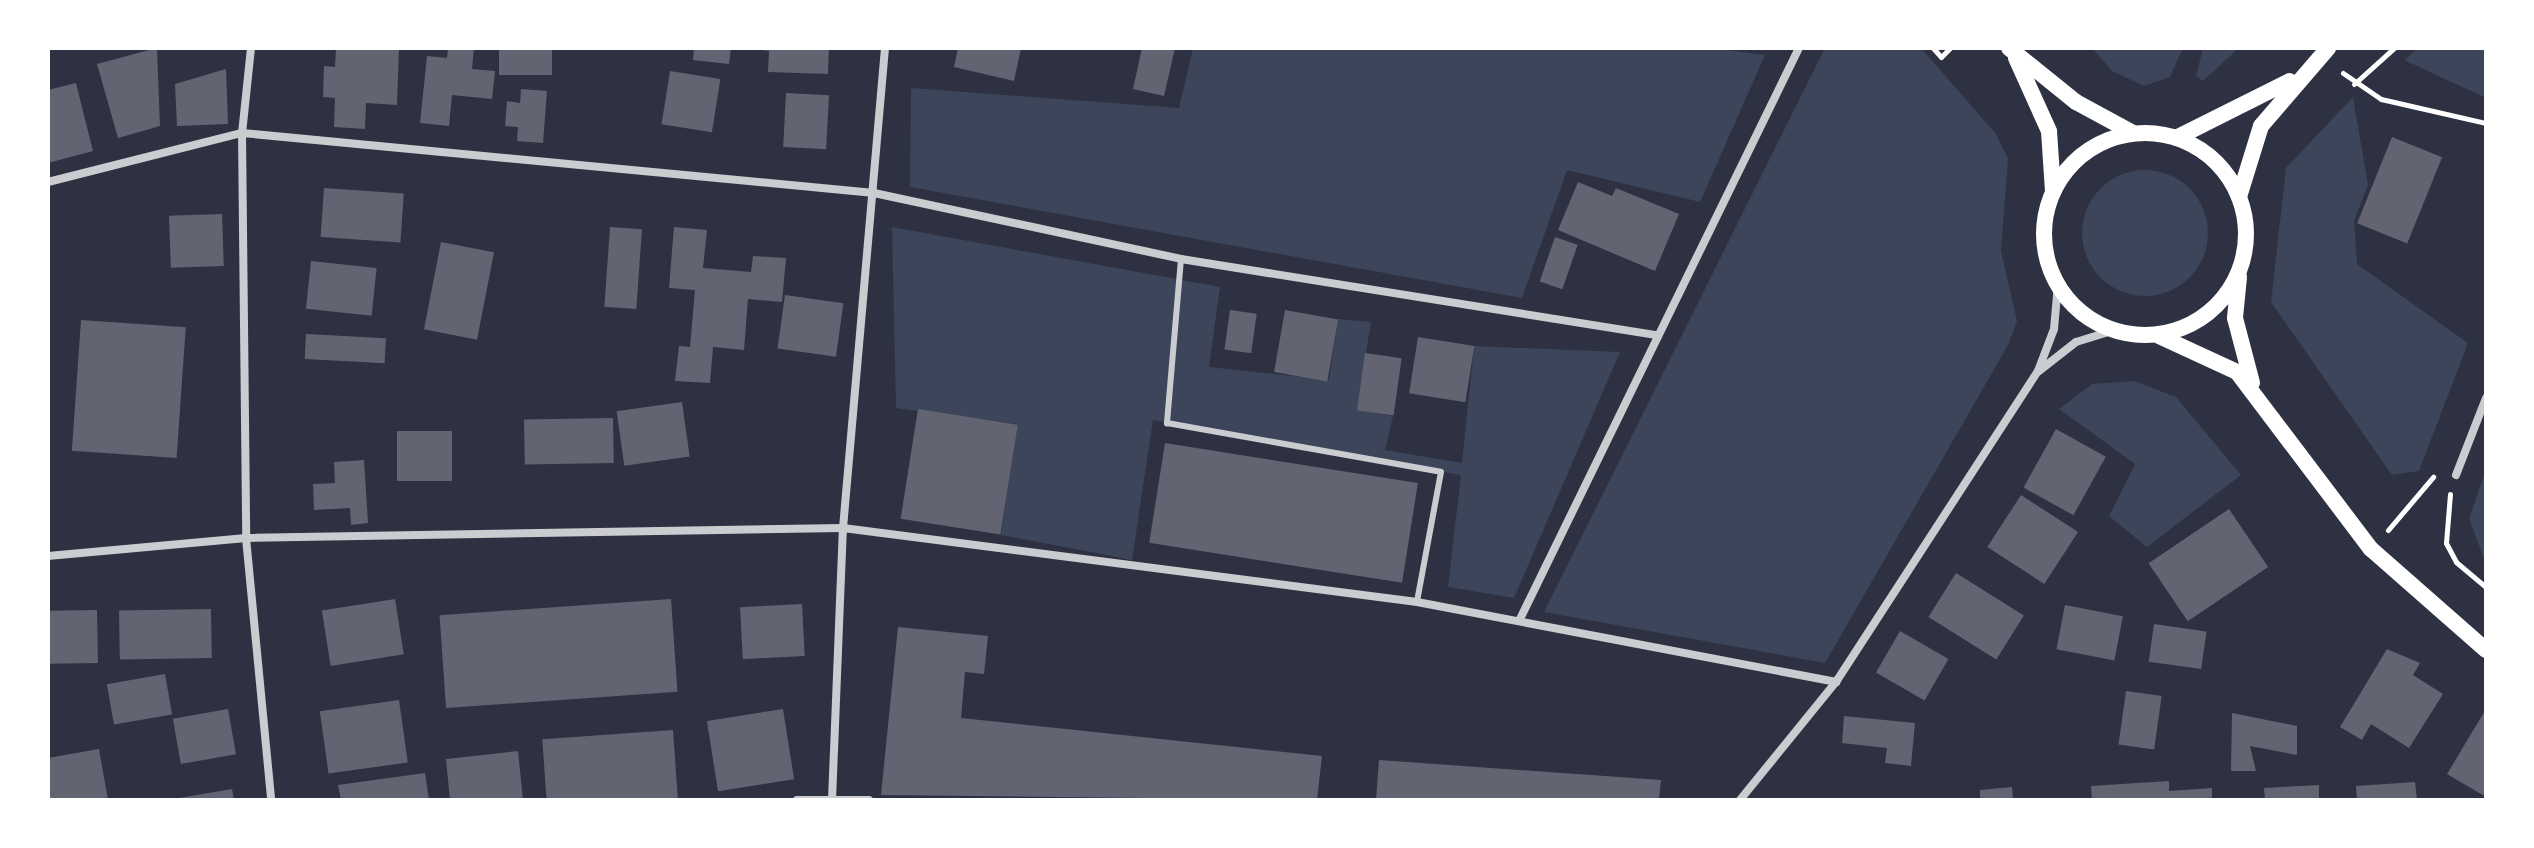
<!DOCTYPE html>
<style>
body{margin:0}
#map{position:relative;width:2534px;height:848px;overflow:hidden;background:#2d3142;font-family:Barlow,sans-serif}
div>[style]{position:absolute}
.green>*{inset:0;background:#3c4559}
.round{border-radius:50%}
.building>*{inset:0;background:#626471;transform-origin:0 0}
.path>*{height:5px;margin:-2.5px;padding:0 2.5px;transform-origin:2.5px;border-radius:2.5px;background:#fff}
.service>*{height:6px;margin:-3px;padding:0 3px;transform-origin:3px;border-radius:3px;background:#caccd0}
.minor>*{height:8px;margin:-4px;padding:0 4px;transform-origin:4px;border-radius:4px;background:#caccd0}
.secondary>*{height:16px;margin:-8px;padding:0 8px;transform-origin:8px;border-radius:8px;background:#fff}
.secondary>.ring{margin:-8px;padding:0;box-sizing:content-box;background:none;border:16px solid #fff;border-radius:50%}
span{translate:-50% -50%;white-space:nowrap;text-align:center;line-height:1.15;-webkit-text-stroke:6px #fff;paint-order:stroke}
.frame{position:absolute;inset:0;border:50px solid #fff;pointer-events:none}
</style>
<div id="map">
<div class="green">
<i style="clip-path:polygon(1193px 48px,1713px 48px,1765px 55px,1700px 202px,1567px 170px,1522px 298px,910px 187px,911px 88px,1179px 108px)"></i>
<i style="clip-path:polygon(1825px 48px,1921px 48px,1996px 134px,2008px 159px,2001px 251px,2017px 321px,2008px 345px,1825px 663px,1544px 612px)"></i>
<i style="clip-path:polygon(2092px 48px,2183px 48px,2170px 77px,2144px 86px,2112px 71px)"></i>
<i style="clip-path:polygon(2203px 48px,2239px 48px,2203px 81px,2196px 76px)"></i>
<i style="clip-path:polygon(2418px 48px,2486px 48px,2486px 98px,2404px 60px)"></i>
<i style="clip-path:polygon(2353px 97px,2368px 185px,2354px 221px,2357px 264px,2468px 343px,2419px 471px,2392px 475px,2271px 302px,2286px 168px)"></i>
<i class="round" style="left:2082px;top:170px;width:126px;height:126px"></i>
<i style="clip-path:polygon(892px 227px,1220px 287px,1209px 367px,1329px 380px,1338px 319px,1371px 322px,1357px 410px,1393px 416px,1385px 450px,1462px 463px,1474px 346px,1620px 352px,1514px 598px,1448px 587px,1461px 475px,1153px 420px,1132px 560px,1001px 535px,1017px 424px,896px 408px)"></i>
<i style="clip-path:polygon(2134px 381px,2176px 397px,2241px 475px,2147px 547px,2109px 516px,2135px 464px,2059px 409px,2092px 384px)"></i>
<i style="clip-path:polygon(2486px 470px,2486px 565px,2469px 518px)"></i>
</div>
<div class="building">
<i style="clip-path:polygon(157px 48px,160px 126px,118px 138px,97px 64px)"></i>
<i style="clip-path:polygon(336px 48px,399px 48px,397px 105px,366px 103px,365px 129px,334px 127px,335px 98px,323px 97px,324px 66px,335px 67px)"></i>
<i style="clip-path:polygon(448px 48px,474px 48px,472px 69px,495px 71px,492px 99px,452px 95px,449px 126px,420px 123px,427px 56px,447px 58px)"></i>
<i style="left:499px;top:48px;width:53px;height:27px"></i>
<i style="clip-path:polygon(694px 48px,731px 48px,729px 64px,693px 60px)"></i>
<i style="clip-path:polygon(829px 48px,828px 74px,768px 72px,769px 51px,762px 50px)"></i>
<i style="clip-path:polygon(958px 48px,1021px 48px,1014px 81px,954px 67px)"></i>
<i style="clip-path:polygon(1142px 48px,1175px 48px,1164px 96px,1133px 89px)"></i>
<i style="clip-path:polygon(226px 69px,228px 124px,177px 126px,175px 84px)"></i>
<i style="left:670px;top:71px;width:51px;height:54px;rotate:9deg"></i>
<i style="clip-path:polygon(76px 83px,93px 151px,48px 163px,48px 90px)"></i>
<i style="clip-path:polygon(521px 89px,547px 91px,543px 143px,517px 141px,518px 127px,505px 126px,507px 101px,520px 103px)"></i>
<i style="left:786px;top:93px;width:43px;height:54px;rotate:3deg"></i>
<i style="left:2392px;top:137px;width:54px;height:93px;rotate:22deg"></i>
<i style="clip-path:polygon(1578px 182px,1612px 196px,1616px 188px,1679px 214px,1655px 271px,1558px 230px)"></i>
<i style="left:324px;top:188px;width:80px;height:49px;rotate:4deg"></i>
<i style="left:222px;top:214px;width:52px;height:53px;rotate:88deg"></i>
<i style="left:610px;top:227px;width:32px;height:80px;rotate:4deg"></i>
<i style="clip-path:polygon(674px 227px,707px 230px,703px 268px,751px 272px,753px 256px,786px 258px,782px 302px,748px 299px,744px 350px,713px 347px,710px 383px,675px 381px,679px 346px,690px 347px,695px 290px,669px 288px)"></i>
<i style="left:1555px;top:237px;width:24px;height:47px;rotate:19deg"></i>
<i style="left:441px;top:242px;width:54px;height:89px;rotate:11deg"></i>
<i style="left:311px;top:261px;width:66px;height:48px;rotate:6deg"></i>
<i style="left:785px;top:295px;width:59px;height:54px;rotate:8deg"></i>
<i style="left:1230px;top:310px;width:27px;height:40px;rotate:8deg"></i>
<i style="left:1285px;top:310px;width:54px;height:63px;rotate:10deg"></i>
<i style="left:81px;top:320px;width:105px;height:131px;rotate:4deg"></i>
<i style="left:306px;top:334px;width:80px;height:25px;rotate:3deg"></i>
<i style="left:1418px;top:337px;width:57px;height:57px;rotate:9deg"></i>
<i style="left:1365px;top:353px;width:37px;height:58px;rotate:8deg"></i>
<i style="left:682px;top:402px;width:55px;height:66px;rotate:82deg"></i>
<i style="left:918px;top:409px;width:101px;height:111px;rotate:9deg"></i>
<i style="left:613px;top:418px;width:45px;height:89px;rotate:89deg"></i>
<i style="left:2056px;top:429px;width:57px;height:67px;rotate:29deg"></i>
<i style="left:397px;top:431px;width:55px;height:50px"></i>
<i style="left:1165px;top:443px;width:256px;height:101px;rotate:9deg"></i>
<i style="clip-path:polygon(364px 460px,368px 523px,351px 525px,350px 508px,314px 510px,313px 484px,335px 483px,334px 462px)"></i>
<i style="left:2021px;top:495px;width:68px;height:62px;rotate:33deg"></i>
<i style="left:2229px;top:509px;width:70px;height:97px;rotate:56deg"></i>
<i style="left:1956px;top:573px;width:80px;height:52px;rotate:32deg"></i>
<i style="left:395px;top:599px;width:56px;height:74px;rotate:81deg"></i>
<i style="left:671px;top:599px;width:93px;height:232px;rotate:86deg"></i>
<i style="left:802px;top:604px;width:52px;height:62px;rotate:87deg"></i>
<i style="left:2065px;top:605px;width:59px;height:45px;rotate:11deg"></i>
<i style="left:211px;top:609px;width:49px;height:92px;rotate:89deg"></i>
<i style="left:97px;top:610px;width:53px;height:49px;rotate:89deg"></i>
<i style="left:2154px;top:624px;width:53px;height:38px;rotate:8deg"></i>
<i style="clip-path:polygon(898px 627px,988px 636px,984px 674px,965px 672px,961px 718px,1322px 756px,1317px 800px,881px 795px)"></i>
<i style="left:1900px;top:631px;width:56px;height:48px;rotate:30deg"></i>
<i style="clip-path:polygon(2387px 649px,2420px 663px,2413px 675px,2443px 694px,2409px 748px,2371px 724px,2362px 740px,2340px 727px)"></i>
<i style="left:165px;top:674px;width:41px;height:59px;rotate:80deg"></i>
<i style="left:2126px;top:691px;width:36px;height:54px;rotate:8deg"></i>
<i style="left:399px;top:700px;width:63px;height:80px;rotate:82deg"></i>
<i style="left:228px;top:709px;width:46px;height:56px;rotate:80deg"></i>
<i style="left:783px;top:709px;width:71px;height:77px;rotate:81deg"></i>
<i style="clip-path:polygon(2486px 709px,2486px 797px,2447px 774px)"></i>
<i style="clip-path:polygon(2232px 713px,2297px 726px,2297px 755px,2250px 746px,2256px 771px,2231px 771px)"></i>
<i style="clip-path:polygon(1844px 716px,1915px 723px,1911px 766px,1885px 763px,1887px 748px,1842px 743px)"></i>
<i style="left:673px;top:730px;width:70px;height:131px;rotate:86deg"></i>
<i style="clip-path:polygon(99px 749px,108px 800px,48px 800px,48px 758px)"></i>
<i style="clip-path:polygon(518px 751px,523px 800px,450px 800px,446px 759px)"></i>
<i style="clip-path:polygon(1379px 760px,1661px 780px,1659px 800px,1376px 800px)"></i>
<i style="clip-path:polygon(425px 773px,429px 800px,341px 800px,338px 785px)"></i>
<i style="clip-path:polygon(2169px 781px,2169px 791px,2212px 788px,2212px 800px,2092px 800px,2091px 786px)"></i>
<i style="clip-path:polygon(2415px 782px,2417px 800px,2357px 800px,2356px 786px)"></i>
<i style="clip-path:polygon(2319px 785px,2319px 800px,2265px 800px,2264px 788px)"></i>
<i style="clip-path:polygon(2012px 787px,2013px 800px,1980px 800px,1980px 790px)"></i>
<i style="clip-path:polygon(232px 789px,234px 800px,179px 800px,179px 798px)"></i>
</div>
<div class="path">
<i style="left:1933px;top:48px;width:12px;rotate:48deg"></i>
<i style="left:1941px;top:57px;width:13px;rotate:-45deg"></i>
<i style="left:2343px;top:73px;width:46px;rotate:34.4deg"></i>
<i style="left:2381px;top:99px;width:108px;rotate:12.9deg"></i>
<i style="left:2354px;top:84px;width:54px;rotate:-42deg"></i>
<i style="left:2450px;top:494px;width:49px;rotate:94.7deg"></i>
<i style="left:2446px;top:543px;width:21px;rotate:62deg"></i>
<i style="left:2456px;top:562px;width:39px;rotate:40deg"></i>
<i style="left:2388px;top:530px;width:70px;rotate:-49.7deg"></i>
</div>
<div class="service">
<i style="left:1181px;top:259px;width:165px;rotate:94.9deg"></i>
<i style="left:1167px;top:423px;width:278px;rotate:10.1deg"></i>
<i style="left:1441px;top:472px;width:132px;rotate:100.5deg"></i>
</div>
<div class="minor">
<i style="left:251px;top:48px;width:85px;rotate:96deg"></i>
<i style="left:242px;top:133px;width:405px;rotate:89.4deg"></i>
<i style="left:246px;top:538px;width:263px;rotate:84.5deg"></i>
<i style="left:48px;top:182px;width:200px;rotate:-14.2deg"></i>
<i style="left:242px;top:133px;width:635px;rotate:5.42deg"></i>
<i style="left:874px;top:193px;width:314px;rotate:12.1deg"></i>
<i style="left:1181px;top:259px;width:483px;rotate:9.1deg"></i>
<i style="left:2039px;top:371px;width:47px;rotate:-38.1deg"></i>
<i style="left:2076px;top:342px;width:41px;rotate:-17.1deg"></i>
<i style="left:2456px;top:475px;width:83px;rotate:-68.7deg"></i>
<i style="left:48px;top:556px;width:199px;rotate:-5.2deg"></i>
<i style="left:246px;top:538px;width:597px;rotate:-0.96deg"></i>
<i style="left:843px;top:528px;width:579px;rotate:7.35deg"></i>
<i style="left:1417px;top:602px;width:427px;rotate:10.8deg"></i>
<i style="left:1520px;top:619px;width:636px;rotate:-63.96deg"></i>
<i style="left:797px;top:800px;width:72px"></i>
<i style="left:832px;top:800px;width:272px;rotate:-87.7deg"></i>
<i style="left:843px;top:528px;width:482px;rotate:-85deg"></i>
<i style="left:1740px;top:800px;width:152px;rotate:-50.9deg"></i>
<i style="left:1836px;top:682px;width:371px;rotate:-57deg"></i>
<i style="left:2038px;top:371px;width:45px;rotate:-69.1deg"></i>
<i style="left:2054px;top:329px;width:45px;rotate:-84.9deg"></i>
</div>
<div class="secondary">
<i style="left:2009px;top:48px;width:86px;rotate:38.9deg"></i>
<i style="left:2076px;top:102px;width:65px;rotate:28.5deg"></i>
<i style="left:2016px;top:58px;width:80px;rotate:65.7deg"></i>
<i style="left:2049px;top:131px;width:60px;rotate:86.2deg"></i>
<i class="ring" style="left:2044px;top:133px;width:186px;height:186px"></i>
<i style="left:2176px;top:138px;width:127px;rotate:-26.6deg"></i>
<i style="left:2239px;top:197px;width:74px;rotate:-72.8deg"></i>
<i style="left:2261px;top:126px;width:103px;rotate:-49.3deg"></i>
<i style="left:2239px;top:277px;width:41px;rotate:95.6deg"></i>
<i style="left:2235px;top:318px;width:67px;rotate:75.3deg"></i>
<i style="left:2159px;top:336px;width:86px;rotate:24.8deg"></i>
<i style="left:2237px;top:372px;width:222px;rotate:52.9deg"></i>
<i style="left:2371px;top:549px;width:153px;rotate:41.3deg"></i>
</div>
<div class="frame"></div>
</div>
